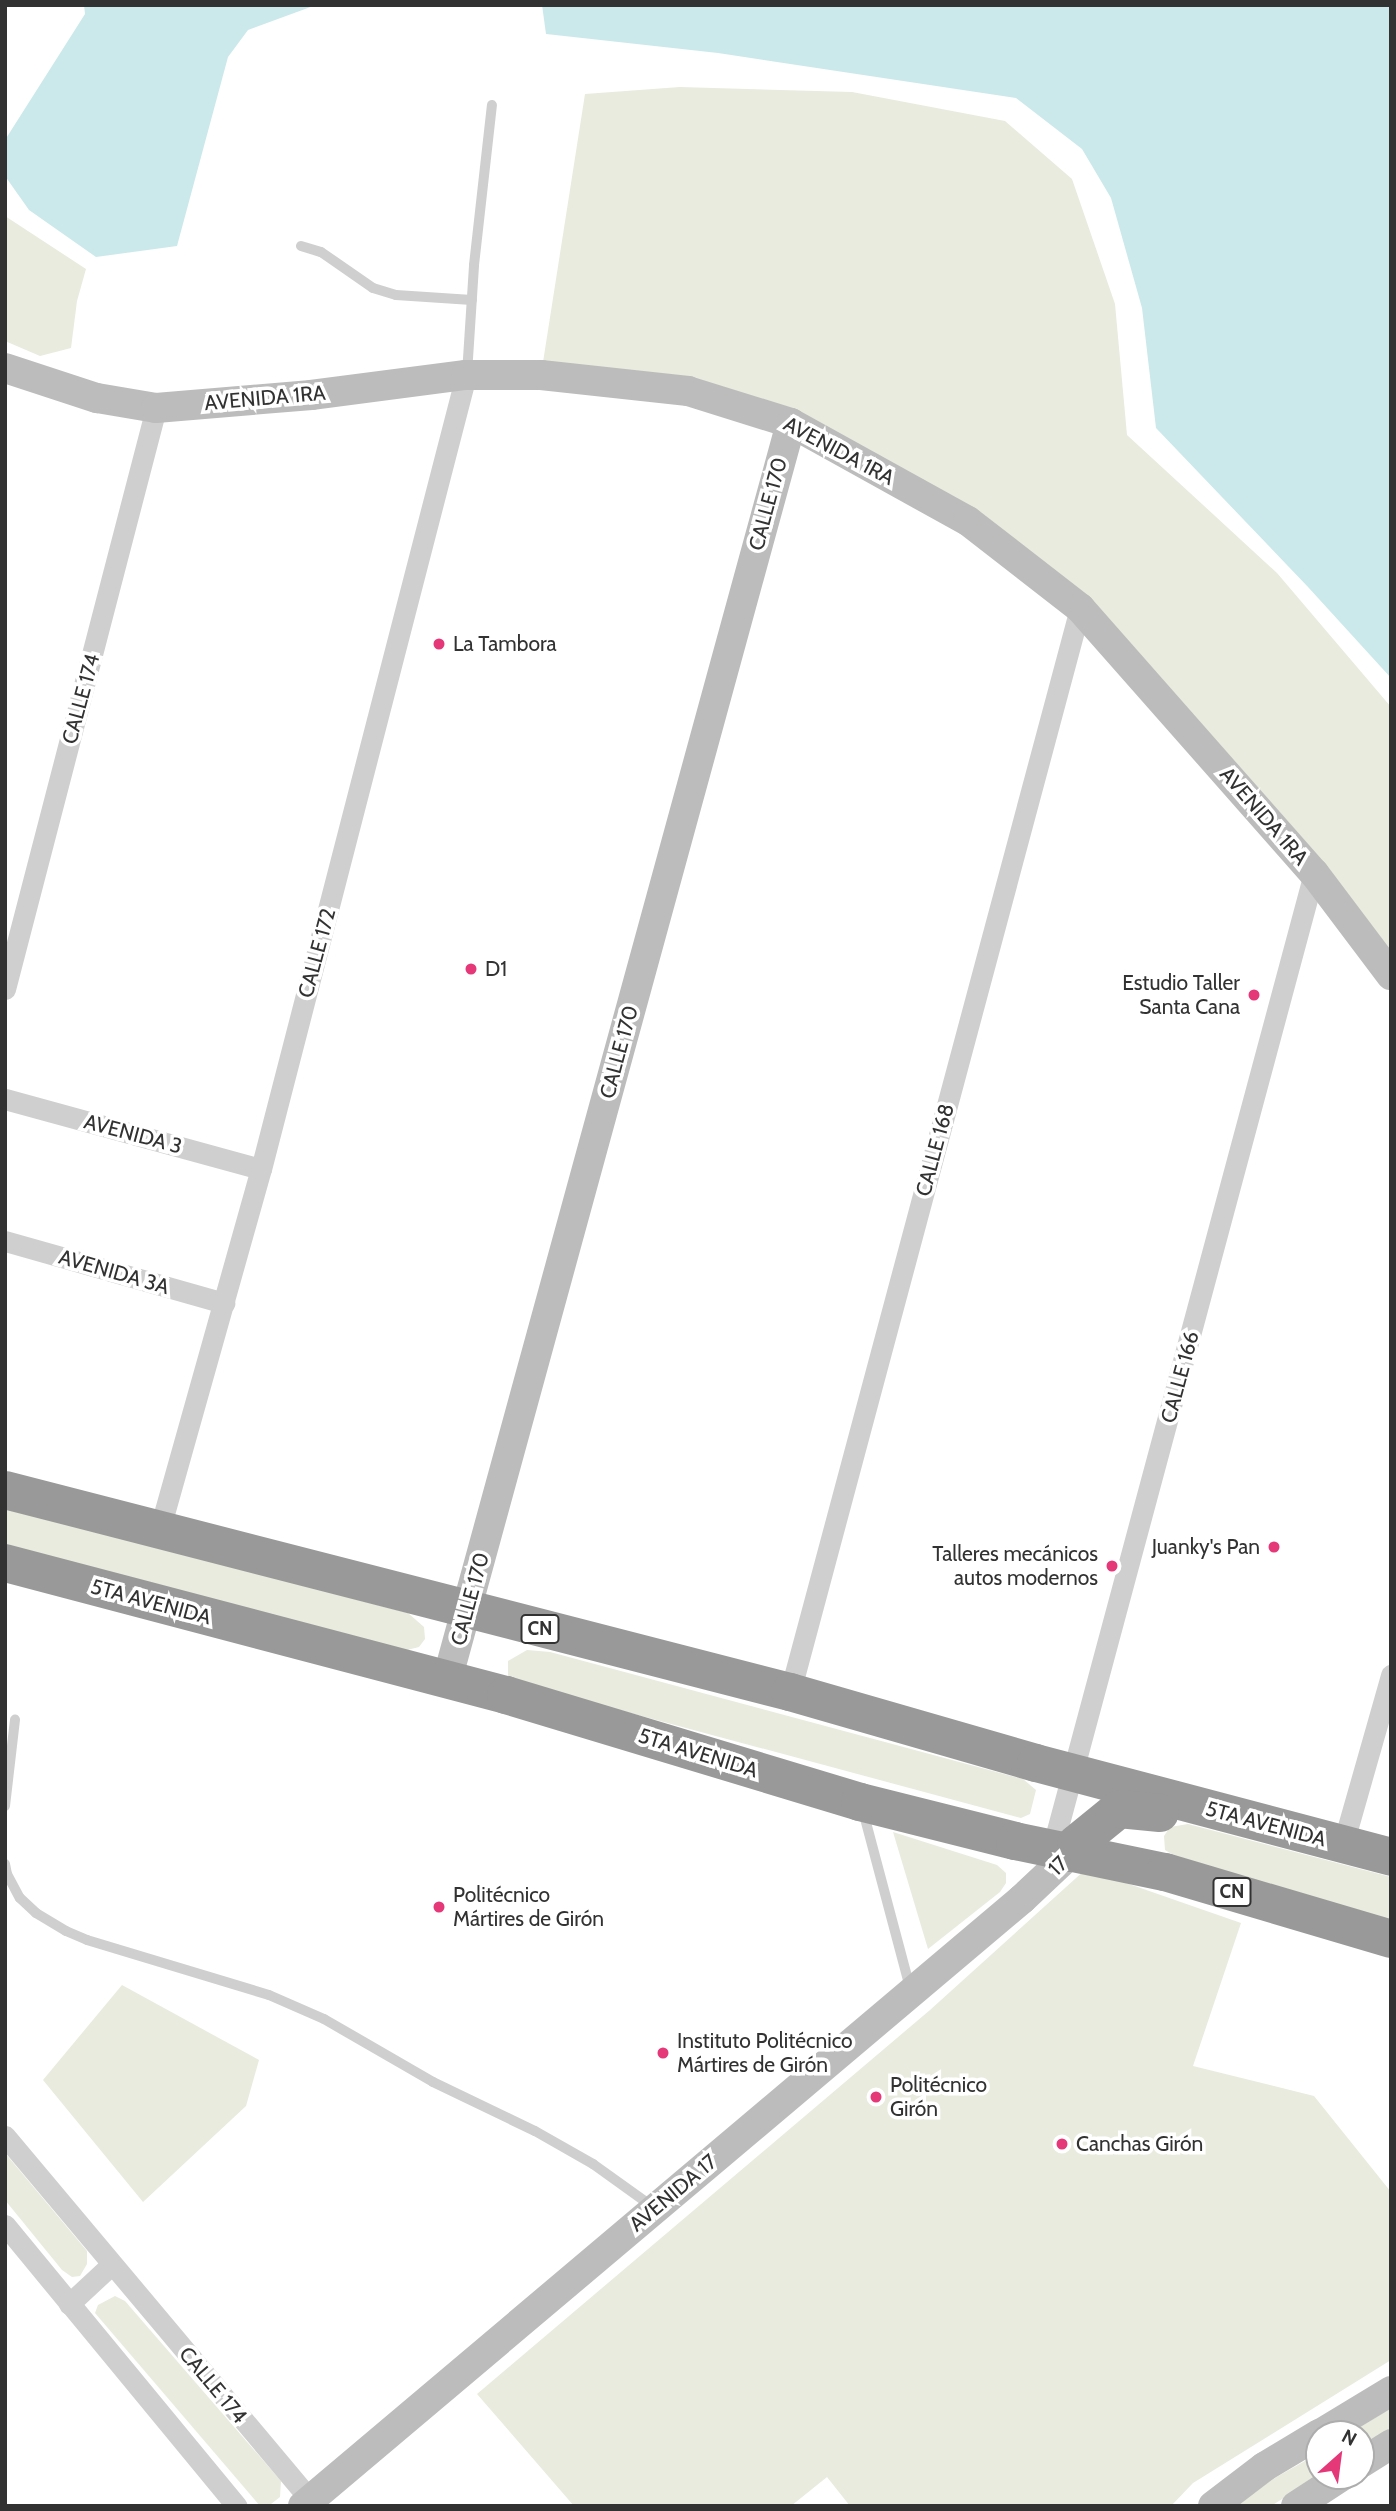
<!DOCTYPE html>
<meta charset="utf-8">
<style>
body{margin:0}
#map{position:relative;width:1396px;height:2511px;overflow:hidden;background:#fff;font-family:Cabin,sans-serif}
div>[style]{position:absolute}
.green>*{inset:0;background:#e9ebde}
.water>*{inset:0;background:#cbe9eb}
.lane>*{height:10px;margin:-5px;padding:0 5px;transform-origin:5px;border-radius:5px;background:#cfcfcf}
.street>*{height:21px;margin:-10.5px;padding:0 10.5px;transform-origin:10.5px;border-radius:10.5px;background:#cfcfcf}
.secondary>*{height:30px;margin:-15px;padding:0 15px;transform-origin:15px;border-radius:15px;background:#bcbcbc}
.highway>*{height:38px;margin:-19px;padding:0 19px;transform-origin:19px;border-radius:19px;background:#999}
.dots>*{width:19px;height:19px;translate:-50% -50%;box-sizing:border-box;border:4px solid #fff;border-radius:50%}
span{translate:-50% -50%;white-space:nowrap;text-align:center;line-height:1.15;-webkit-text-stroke:7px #fff;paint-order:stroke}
.shield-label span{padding:2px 5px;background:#fff;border:2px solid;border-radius:5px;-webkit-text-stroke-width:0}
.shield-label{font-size:19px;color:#323232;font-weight:700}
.street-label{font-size:21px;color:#323232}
.poi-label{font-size:21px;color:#323232}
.left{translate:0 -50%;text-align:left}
.right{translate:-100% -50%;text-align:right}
.frame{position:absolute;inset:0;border:7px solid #323232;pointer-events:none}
.north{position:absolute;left:1305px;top:2420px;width:70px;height:70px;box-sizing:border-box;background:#fff;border:2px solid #adadad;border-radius:50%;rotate:28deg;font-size:19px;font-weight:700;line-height:28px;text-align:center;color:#323232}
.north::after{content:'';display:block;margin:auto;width:24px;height:32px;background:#e53879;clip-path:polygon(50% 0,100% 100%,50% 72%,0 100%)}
</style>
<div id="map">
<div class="green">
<i style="clip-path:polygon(680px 87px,852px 92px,1005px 121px,1072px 179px,1115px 304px,1127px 435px,1277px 573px,1391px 707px,1391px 975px,1080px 608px,791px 423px,541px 375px,585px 94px)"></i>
<i style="clip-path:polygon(5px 216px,86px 269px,77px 301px,71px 348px,40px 356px,5px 341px)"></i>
<i style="clip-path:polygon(5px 1507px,408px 1613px,424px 1627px,425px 1639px,419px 1647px,403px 1651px,5px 1548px)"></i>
<i style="clip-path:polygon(527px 1650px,550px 1652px,1023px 1779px,1036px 1790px,1030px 1814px,1021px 1818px,519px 1683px,508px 1676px,508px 1661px)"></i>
<i style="clip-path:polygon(1188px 1824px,1391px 1877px,1391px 1920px,1187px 1863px,1165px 1850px,1164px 1836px,1170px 1827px)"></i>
<i style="clip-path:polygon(893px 1832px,997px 1865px,1006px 1873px,1006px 1883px,1000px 1892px,928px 1949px)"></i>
<i style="clip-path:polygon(1086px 1869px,1241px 1923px,1193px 2066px,1314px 2096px,1391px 2192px,1391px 2360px,1193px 2483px,1171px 2506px,850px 2506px,827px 2477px,791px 2506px,574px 2506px,477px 2394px,930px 2010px)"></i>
<i style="clip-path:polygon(122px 1985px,259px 2060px,246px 2106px,143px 2202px,43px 2080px)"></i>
<i style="clip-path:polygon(5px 2153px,87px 2251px,87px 2264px,80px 2276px,72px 2277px,62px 2270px,5px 2200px)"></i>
<i style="clip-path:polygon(115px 2296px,125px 2301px,281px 2481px,280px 2497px,271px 2504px,260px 2506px,95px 2313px,98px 2305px)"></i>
<i style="clip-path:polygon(1391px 2408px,1391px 2432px,1361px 2450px,1361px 2434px,1349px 2434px)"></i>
<i style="clip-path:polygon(1319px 2453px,1319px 2476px,1271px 2506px,1237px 2506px,1257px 2488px)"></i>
</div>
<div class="water">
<i style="clip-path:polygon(84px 5px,316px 5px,248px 30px,228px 57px,177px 246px,96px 257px,29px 210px,5px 176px,5px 140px,85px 14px)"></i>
<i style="clip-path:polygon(542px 5px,1391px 5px,1391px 678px,1308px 587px,1156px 428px,1142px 308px,1111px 198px,1082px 149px,1016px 98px,718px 53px,546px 34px)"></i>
</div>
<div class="lane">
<i style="left:301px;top:246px;width:21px;rotate:17deg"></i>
<i style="left:321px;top:252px;width:63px;rotate:34.7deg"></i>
<i style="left:373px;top:288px;width:24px;rotate:17deg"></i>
<i style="left:396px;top:295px;width:76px;rotate:3.8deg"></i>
<i style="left:467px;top:374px;width:109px;rotate:-86.3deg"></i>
<i style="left:474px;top:265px;width:161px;rotate:-83.6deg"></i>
<i style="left:5px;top:1806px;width:87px;rotate:-83.4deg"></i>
<i style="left:863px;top:1811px;width:183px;rotate:75.1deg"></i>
<i style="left:5px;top:1864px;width:10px;rotate:79deg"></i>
<i style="left:7px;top:1874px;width:27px;rotate:62deg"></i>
<i style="left:20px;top:1898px;width:22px;rotate:43deg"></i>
<i style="left:36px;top:1913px;width:35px;rotate:31deg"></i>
<i style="left:66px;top:1931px;width:23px;rotate:23deg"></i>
<i style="left:87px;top:1940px;width:190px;rotate:16.8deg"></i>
<i style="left:269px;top:1995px;width:60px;rotate:23.6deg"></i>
<i style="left:324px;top:2019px;width:126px;rotate:30deg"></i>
<i style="left:433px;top:2082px;width:113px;rotate:25.7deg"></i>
<i style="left:535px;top:2131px;width:67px;rotate:29.6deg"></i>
<i style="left:593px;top:2164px;width:74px;rotate:35.6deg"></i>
</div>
<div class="street">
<i style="left:5px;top:989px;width:600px;rotate:-75.43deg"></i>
<i style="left:5px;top:1099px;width:265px;rotate:15.3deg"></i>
<i style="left:5px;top:1241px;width:228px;rotate:15.8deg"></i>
<i style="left:160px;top:1528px;width:373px;rotate:-74.3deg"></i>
<i style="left:261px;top:1169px;width:820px;rotate:-75.52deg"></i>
<i style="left:790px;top:1692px;width:1122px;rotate:-75.02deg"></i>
<i style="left:1343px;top:1844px;width:176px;rotate:-74.1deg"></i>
<i style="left:1052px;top:1849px;width:1011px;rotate:-74.97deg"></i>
<i style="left:5px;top:2136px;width:483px;rotate:50deg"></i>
<i style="left:5px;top:2225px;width:364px;rotate:50.5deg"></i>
<i style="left:69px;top:2304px;width:57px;rotate:-42.9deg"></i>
</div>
<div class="secondary">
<i style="left:5px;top:368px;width:97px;rotate:18.1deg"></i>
<i style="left:97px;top:398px;width:60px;rotate:9.6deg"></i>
<i style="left:156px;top:408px;width:156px;rotate:-4.8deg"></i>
<i style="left:311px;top:395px;width:156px;rotate:-7.4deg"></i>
<i style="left:466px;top:375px;width:75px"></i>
<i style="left:541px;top:375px;width:148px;rotate:6.2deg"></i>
<i style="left:688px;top:391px;width:108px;rotate:17.3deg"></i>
<i style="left:791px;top:423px;width:202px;rotate:29deg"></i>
<i style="left:968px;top:521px;width:142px;rotate:37.8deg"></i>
<i style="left:1080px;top:608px;width:354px;rotate:48.6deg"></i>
<i style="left:1314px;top:873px;width:128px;rotate:53deg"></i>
<i style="left:447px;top:1680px;width:1303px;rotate:-74.69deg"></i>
<i style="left:1320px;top:2434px;width:83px;rotate:-31.2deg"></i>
<i style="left:1361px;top:2463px;width:36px;rotate:-32deg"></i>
<i style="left:303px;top:2506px;width:941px;rotate:-40.17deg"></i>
<i style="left:1022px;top:1899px;width:67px;rotate:-43.2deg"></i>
<i style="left:1213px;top:2506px;width:64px;rotate:-37.4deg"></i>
<i style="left:1264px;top:2467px;width:64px;rotate:-31deg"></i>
<i style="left:1296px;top:2506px;width:55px;rotate:-33.1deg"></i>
</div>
<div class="highway">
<i style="left:5px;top:1490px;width:811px;rotate:14.43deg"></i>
<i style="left:790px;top:1692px;width:256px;rotate:16.1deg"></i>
<i style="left:1036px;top:1763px;width:367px;rotate:14.8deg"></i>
<i style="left:5px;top:1563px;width:518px;rotate:14.76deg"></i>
<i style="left:506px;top:1695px;width:370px;rotate:16.8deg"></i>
<i style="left:860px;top:1802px;width:160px;rotate:14.1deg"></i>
<i style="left:1015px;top:1841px;width:153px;rotate:11.7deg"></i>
<i style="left:1165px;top:1872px;width:236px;rotate:16.5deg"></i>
<i style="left:1071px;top:1853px;width:10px;rotate:-61deg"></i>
<i style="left:1076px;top:1844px;width:55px;rotate:-39.1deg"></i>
<i style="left:1119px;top:1809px;width:41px;rotate:5.6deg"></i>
</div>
<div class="dots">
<i style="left:439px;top:644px;background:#e53879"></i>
<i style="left:471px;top:969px;background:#e53879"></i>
<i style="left:1254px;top:995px;background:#e53879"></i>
<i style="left:1274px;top:1547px;background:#e53879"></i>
<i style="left:1112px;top:1566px;background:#e53879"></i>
<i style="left:439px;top:1907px;background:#e53879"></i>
<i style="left:663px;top:2053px;background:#e53879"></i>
<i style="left:876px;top:2097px;background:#e53879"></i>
<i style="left:1062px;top:2144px;background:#e53879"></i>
</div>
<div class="shield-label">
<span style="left:540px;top:1629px">CN</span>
<span style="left:1232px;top:1892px">CN</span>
</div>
<div class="street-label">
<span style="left:265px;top:398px;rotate:-5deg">AVENIDA 1RA</span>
<span style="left:839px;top:451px;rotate:28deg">AVENIDA 1RA</span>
<span style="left:768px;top:504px;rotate:-75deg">CALLE 170</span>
<span style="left:81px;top:699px;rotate:-75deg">CALLE 174</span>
<span style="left:1264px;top:816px;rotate:49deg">AVENIDA 1RA</span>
<span style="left:317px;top:953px;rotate:-75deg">CALLE 172</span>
<span style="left:619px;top:1052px;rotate:-75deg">CALLE 170</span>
<span style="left:133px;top:1134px;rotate:15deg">AVENIDA 3</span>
<span style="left:935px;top:1150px;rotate:-75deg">CALLE 168</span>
<span style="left:114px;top:1272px;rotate:16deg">AVENIDA 3A</span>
<span style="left:1180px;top:1377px;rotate:-75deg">CALLE 166</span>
<span style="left:470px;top:1599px;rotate:-75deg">CALLE 170</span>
<span style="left:151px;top:1602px;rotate:15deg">5TA AVENIDA</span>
<span style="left:698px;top:1753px;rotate:17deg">5TA AVENIDA</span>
<span style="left:1266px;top:1824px;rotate:15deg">5TA AVENIDA</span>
<span style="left:1058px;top:1866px;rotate:-45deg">17</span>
<span style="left:673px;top:2193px;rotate:-40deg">AVENIDA 17</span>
<span style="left:213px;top:2385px;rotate:50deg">CALLE 174</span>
</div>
<div class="poi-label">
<span class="left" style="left:453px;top:644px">La Tambora</span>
<span class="left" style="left:485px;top:969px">D1</span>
<span class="right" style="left:1240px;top:995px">Estudio Taller<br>Santa Cana</span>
<span class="right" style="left:1260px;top:1547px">Juanky's Pan</span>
<span class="right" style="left:1098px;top:1566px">Talleres mecánicos<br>autos modernos</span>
<span class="left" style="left:453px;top:1907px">Politécnico<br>Mártires de Girón</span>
<span class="left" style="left:677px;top:2053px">Instituto Politécnico<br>Mártires de Girón</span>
<span class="left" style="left:890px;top:2097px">Politécnico<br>Girón</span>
<span class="left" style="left:1076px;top:2144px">Canchas Girón</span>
</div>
<div class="frame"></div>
<div class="north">N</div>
</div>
